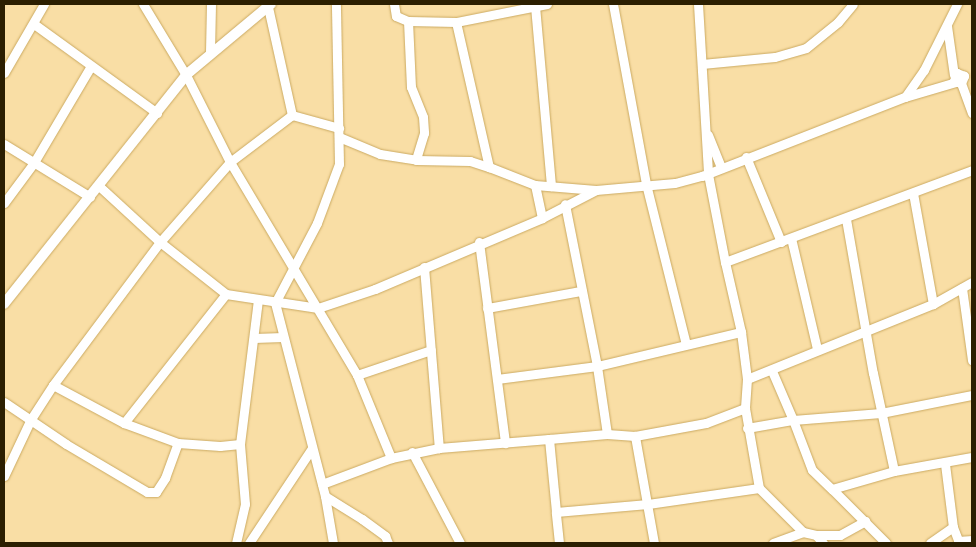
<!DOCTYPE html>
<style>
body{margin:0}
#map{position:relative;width:976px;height:547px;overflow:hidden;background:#f9dea5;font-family:"Work Sans",sans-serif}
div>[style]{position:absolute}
.roads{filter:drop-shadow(0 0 1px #cbaa62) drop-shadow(0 0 1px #cbaa62)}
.minor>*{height:9px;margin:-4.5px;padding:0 4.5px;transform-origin:4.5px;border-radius:4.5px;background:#fff}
.tertiary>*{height:10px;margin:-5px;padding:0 5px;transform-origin:5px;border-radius:5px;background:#fff}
span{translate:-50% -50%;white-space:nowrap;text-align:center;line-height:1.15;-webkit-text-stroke:4.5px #f9dea5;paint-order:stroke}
.frame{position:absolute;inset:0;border:5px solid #2c1f01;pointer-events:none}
</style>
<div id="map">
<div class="roads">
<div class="minor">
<i style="left:143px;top:4px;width:83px;rotate:58.8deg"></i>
<i style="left:186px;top:75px;width:97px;rotate:63.2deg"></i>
<i style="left:230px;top:162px;width:248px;rotate:59.2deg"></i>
<i style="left:357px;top:375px;width:90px;rotate:67.7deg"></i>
<i style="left:391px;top:458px;width:49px;rotate:-11.8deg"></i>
<i style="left:439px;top:448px;width:110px;rotate:-4.7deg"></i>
<i style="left:549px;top:439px;width:73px;rotate:84.5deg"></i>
<i style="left:394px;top:4px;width:12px;rotate:81deg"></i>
<i style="left:396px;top:16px;width:13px;rotate:23deg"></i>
<i style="left:408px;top:21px;width:66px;rotate:87.4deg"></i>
<i style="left:411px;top:87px;width:32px;rotate:68deg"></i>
<i style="left:423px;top:117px;width:16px;rotate:86deg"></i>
<i style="left:424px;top:133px;width:28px;rotate:107deg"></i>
<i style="left:547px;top:4px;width:93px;rotate:168.8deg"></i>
<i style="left:456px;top:22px;width:149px;rotate:77.2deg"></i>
<i style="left:489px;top:167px;width:49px;rotate:21.4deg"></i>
<i style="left:535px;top:185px;width:61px;rotate:4.7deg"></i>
<i style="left:613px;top:4px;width:183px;rotate:79.6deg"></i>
<i style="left:646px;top:184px;width:165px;rotate:76deg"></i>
<i style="left:698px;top:4px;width:170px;rotate:86.6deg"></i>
<i style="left:708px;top:174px;width:90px;rotate:79.1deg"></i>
<i style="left:725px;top:262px;width:264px;rotate:-20.4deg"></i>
<i style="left:535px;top:6px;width:181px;rotate:84.9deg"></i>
<i style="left:268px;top:7px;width:111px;rotate:77.5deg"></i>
<i style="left:408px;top:21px;width:48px;rotate:1.2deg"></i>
<i style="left:34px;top:24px;width:152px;rotate:35.9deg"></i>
<i style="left:947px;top:26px;width:49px;rotate:81.9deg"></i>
<i style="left:210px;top:52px;width:48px;rotate:-88.8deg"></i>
<i style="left:702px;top:64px;width:73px;rotate:-5.5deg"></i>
<i style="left:775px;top:57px;width:32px;rotate:-16deg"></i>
<i style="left:806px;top:48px;width:41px;rotate:-39.1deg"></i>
<i style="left:838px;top:22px;width:23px;rotate:-50deg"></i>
<i style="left:4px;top:73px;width:80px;rotate:-59.9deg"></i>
<i style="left:961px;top:83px;width:8px;rotate:-67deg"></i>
<i style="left:964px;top:76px;width:8px;rotate:-157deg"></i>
<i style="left:957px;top:73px;width:9px;rotate:111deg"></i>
<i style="left:954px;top:81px;width:7px;rotate:16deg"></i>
<i style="left:961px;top:83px;width:32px;rotate:70deg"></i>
<i style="left:905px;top:97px;width:53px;rotate:-16.4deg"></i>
<i style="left:708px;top:135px;width:35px;rotate:68deg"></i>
<i style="left:339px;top:137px;width:44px;rotate:22.5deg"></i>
<i style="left:380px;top:154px;width:36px;rotate:9deg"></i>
<i style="left:416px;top:160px;width:54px;rotate:1.1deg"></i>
<i style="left:470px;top:161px;width:20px;rotate:18deg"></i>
<i style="left:4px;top:144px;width:101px;rotate:31.6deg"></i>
<i style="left:746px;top:157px;width:92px;rotate:67.6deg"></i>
<i style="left:535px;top:185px;width:34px;rotate:78deg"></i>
<i style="left:99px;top:186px;width:83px;rotate:42.6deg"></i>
<i style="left:160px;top:242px;width:84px;rotate:38.2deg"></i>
<i style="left:226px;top:294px;width:93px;rotate:8.7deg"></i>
<i style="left:318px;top:308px;width:60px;rotate:-18.4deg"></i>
<i style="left:375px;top:289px;width:181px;rotate:-23deg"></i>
<i style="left:542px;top:218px;width:61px;rotate:-27.4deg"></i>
<i style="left:596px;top:190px;width:79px;rotate:-5.1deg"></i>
<i style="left:675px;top:183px;width:28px;rotate:-15deg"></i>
<i style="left:702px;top:176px;width:218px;rotate:-21.3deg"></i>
<i style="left:905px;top:97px;width:33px;rotate:-55deg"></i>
<i style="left:924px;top:70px;width:74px;rotate:-63.4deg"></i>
<i style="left:913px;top:193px;width:113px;rotate:79.8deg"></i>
<i style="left:4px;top:203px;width:49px;rotate:-53.4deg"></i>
<i style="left:33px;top:164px;width:114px;rotate:-59.4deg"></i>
<i style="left:846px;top:219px;width:156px;rotate:80.1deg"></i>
<i style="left:873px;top:373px;width:100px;rotate:77.9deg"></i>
<i style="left:791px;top:238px;width:114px;rotate:76.8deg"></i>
<i style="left:479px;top:242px;width:203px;rotate:82.6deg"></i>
<i style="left:725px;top:262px;width:72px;rotate:77.1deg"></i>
<i style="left:741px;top:332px;width:47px;rotate:82.7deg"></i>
<i style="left:747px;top:379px;width:29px;rotate:94deg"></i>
<i style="left:745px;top:408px;width:81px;rotate:80.1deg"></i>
<i style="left:759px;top:488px;width:62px;rotate:45deg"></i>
<i style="left:803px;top:532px;width:13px;rotate:13deg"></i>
<i style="left:816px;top:535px;width:11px;rotate:49deg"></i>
<i style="left:424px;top:267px;width:182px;rotate:85.3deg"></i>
<i style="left:962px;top:288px;width:73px;rotate:82.1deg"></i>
<i style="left:487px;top:308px;width:96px;rotate:-10.3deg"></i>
<i style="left:254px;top:338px;width:29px;rotate:-2deg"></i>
<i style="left:772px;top:371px;width:53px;rotate:66.8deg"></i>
<i style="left:793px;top:420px;width:88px;rotate:-4.5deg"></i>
<i style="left:881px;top:413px;width:93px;rotate:-11.2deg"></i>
<i style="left:357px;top:375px;width:78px;rotate:-18.7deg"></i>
<i style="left:497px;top:379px;width:101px;rotate:-7.4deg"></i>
<i style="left:597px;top:366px;width:165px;rotate:-101.2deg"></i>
<i style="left:747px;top:379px;width:201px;rotate:-22deg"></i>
<i style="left:933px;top:304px;width:45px;rotate:-29.4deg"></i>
<i style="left:53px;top:385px;width:81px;rotate:28.2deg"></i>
<i style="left:124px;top:423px;width:58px;rotate:20.3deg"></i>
<i style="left:4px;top:402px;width:75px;rotate:34.1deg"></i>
<i style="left:66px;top:444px;width:94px;rotate:30.7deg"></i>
<i style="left:147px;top:492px;width:9px"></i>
<i style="left:156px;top:492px;width:17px;rotate:-57deg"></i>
<i style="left:165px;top:478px;width:37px;rotate:-70deg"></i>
<i style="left:178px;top:443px;width:42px;rotate:4.1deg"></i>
<i style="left:220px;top:446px;width:20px;rotate:-6deg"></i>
<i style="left:124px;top:423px;width:164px;rotate:-51.7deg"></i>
<i style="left:747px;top:428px;width:47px;rotate:-9.9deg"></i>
<i style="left:793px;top:420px;width:53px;rotate:69.2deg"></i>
<i style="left:812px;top:470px;width:28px;rotate:44deg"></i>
<i style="left:607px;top:434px;width:69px;rotate:-98.4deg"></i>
<i style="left:597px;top:366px;width:148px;rotate:-13.3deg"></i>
<i style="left:549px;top:439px;width:58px;rotate:-4.9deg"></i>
<i style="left:607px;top:434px;width:28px;rotate:4deg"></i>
<i style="left:412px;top:452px;width:103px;rotate:62.2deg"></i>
<i style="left:945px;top:464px;width:64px;rotate:82.8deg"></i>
<i style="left:953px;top:527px;width:17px;rotate:69deg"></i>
<i style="left:4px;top:476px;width:63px;rotate:-64.7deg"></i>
<i style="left:31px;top:419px;width:40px;rotate:-57.1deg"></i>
<i style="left:53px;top:385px;width:179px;rotate:-53.2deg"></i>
<i style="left:160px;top:242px;width:106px;rotate:-48.8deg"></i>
<i style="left:230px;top:162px;width:78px;rotate:-37.2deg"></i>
<i style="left:292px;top:115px;width:49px;rotate:15.5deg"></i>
<i style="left:322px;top:484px;width:74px;rotate:-20.6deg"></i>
<i style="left:325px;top:496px;width:44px;rotate:31.9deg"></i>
<i style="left:362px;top:519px;width:29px;rotate:36deg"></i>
<i style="left:385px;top:536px;width:8px;rotate:67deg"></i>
<i style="left:816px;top:535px;width:24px"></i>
<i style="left:840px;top:535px;width:29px;rotate:-29deg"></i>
<i style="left:958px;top:541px;width:14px;rotate:-4deg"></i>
<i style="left:236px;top:543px;width:40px;rotate:-77deg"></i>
<i style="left:245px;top:504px;width:60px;rotate:-94.8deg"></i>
<i style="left:240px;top:444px;width:145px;rotate:-82.9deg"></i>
<i style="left:249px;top:543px;width:114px;rotate:-56.4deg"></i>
<i style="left:333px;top:543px;width:48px;rotate:-99.7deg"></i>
<i style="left:325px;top:496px;width:199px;rotate:-104.5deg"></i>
<i style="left:275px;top:303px;width:90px;rotate:-62.3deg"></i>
<i style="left:317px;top:223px;width:63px;rotate:-69.6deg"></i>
<i style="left:339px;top:164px;width:160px;rotate:-91.1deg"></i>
<i style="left:559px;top:543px;width:31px;rotate:-96deg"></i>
<i style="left:556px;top:512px;width:92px;rotate:-5deg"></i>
<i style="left:648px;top:504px;width:112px;rotate:-8.2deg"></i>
<i style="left:654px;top:543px;width:109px;rotate:-100.1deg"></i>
<i style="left:635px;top:436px;width:72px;rotate:-10.4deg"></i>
<i style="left:706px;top:423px;width:42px;rotate:-21deg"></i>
<i style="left:773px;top:543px;width:32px;rotate:-20deg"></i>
<i style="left:886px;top:543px;width:76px;rotate:-135deg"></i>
<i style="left:832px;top:489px;width:65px;rotate:-16.2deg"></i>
<i style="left:894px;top:471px;width:79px;rotate:-10.2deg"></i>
<i style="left:930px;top:543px;width:28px;rotate:-35deg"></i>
</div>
<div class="tertiary">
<i style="left:4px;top:304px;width:293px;rotate:-51.5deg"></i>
<i style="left:186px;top:75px;width:111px;rotate:-39.9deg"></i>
</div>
</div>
<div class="frame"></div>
</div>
